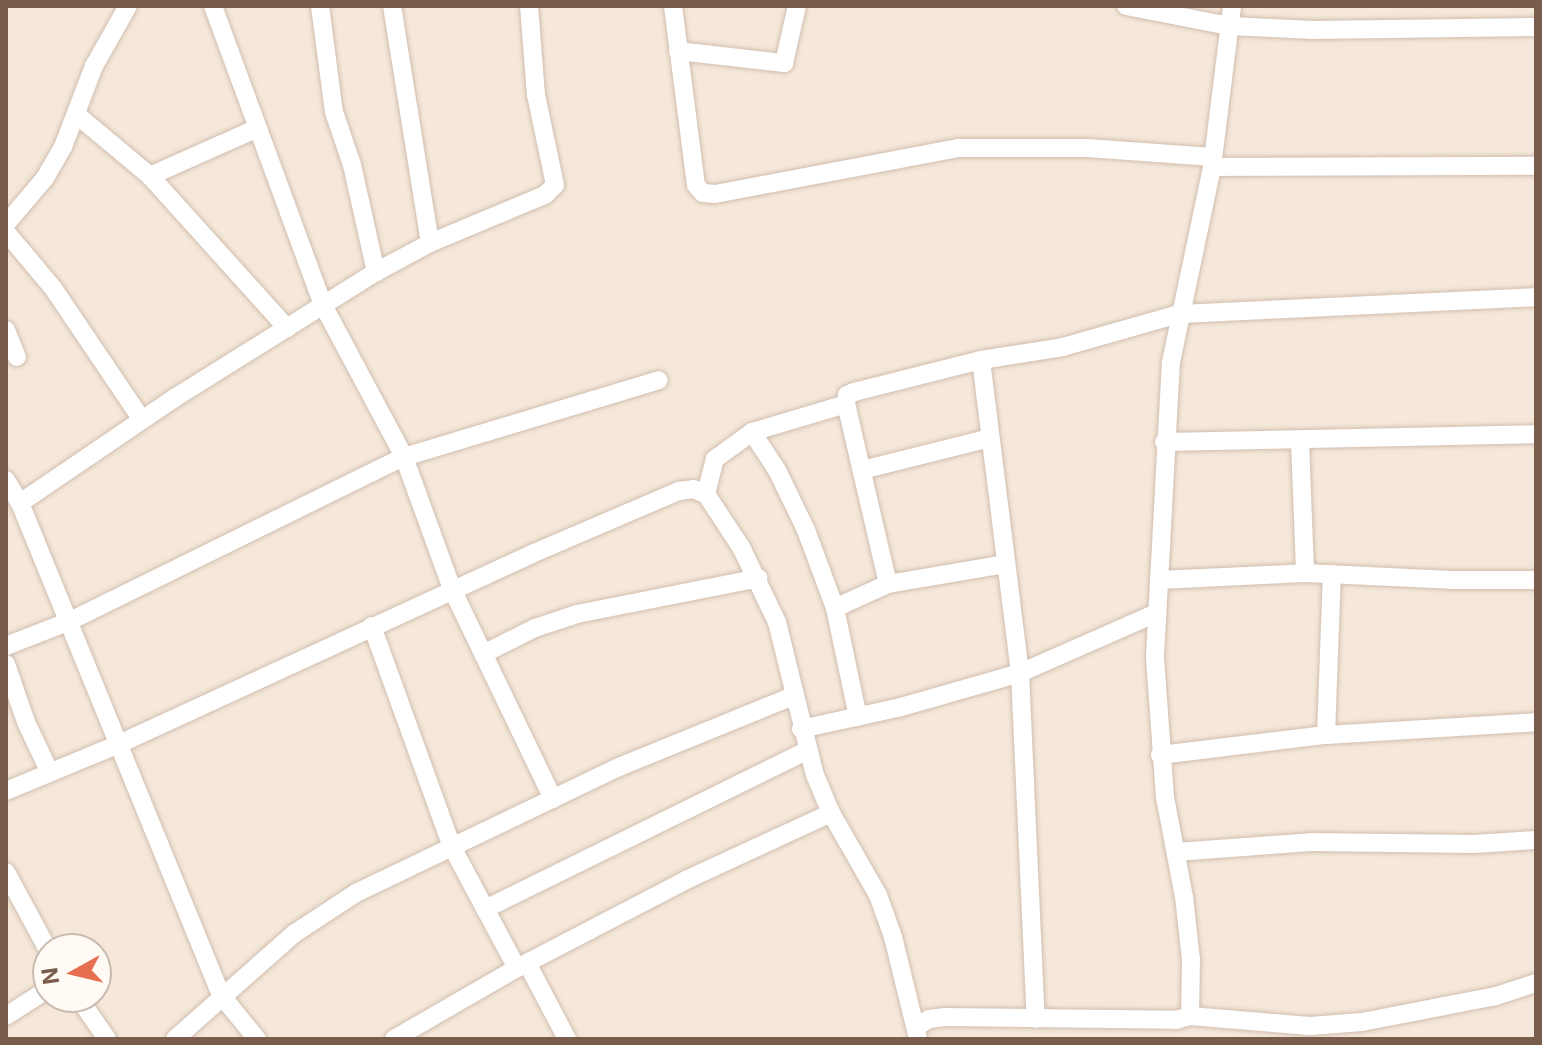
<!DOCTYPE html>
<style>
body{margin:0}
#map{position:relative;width:1542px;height:1045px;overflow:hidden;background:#fdf6ec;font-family:Inter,sans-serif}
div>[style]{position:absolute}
.residential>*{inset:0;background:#f5e8da}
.roads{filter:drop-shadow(0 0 2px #d1beb0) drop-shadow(0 0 2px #d1beb0)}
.minor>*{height:18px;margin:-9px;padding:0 9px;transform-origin:9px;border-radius:9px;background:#fff}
span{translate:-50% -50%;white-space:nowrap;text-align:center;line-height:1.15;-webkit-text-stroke:6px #fffaf3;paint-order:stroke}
.frame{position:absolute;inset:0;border:8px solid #7a5c4d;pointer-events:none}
.north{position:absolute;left:32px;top:933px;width:80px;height:80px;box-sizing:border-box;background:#fffaf3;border:2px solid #cabbb1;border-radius:50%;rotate:262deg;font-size:22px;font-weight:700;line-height:32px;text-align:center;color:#7a5c4d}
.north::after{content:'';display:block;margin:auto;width:28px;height:36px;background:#e76f51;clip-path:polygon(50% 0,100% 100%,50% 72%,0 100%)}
</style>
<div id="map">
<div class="residential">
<i style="clip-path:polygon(evenodd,6px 6px,1536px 6px,1536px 1039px,6px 1039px,6px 6px,48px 949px,96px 949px,96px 997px,48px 997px,48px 949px)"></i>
</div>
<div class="roads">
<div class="minor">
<i style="left:213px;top:6px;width:319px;rotate:69.8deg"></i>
<i style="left:323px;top:305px;width:172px;rotate:61.9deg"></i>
<i style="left:404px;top:457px;width:140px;rotate:70deg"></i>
<i style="left:452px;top:589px;width:233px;rotate:64.3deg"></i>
<i style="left:320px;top:6px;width:107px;rotate:82.5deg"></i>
<i style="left:334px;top:112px;width:56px;rotate:71.2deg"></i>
<i style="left:352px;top:165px;width:110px;rotate:77.4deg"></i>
<i style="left:392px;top:6px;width:240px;rotate:80.9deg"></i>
<i style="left:673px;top:6px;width:180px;rotate:82.7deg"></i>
<i style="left:696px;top:185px;width:11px;rotate:49deg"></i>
<i style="left:703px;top:193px;width:12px;rotate:5deg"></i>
<i style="left:715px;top:194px;width:247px;rotate:-10.7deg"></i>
<i style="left:958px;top:148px;width:129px"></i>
<i style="left:1087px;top:148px;width:126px;rotate:4.1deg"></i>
<i style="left:1126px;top:6px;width:106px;rotate:10.9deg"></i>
<i style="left:1230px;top:26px;width:83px;rotate:2.8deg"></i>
<i style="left:1313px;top:30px;width:223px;rotate:-0.8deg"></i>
<i style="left:678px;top:51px;width:107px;rotate:6.5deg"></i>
<i style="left:784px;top:63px;width:58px;rotate:-77.2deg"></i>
<i style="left:77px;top:115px;width:95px;rotate:39.9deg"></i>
<i style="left:150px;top:176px;width:205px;rotate:48deg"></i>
<i style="left:1212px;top:167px;width:324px;rotate:-0.2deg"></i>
<i style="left:150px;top:176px;width:118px;rotate:-24deg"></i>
<i style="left:6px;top:224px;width:60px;rotate:-49.7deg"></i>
<i style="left:45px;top:178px;width:36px;rotate:-60deg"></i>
<i style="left:63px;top:147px;width:87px;rotate:-69.1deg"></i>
<i style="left:94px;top:66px;width:69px;rotate:-60.5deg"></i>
<i style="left:6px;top:232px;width:73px;rotate:50deg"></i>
<i style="left:53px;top:288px;width:159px;rotate:56deg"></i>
<i style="left:6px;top:330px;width:29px;rotate:68deg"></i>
<i style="left:981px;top:360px;width:315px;rotate:82.9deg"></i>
<i style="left:1020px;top:673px;width:150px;rotate:-23.7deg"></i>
<i style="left:752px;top:432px;width:45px;rotate:56.7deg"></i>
<i style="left:777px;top:470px;width:67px;rotate:64.2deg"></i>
<i style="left:806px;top:530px;width:83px;rotate:69.6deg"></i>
<i style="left:835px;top:608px;width:111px;rotate:78.1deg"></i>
<i style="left:1300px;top:441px;width:132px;rotate:87.8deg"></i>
<i style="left:1164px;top:442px;width:372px;rotate:-1.2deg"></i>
<i style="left:862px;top:470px;width:132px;rotate:-14deg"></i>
<i style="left:6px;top:480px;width:27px;rotate:59deg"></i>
<i style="left:20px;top:503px;width:189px;rotate:-34.2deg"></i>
<i style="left:176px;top:397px;width:236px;rotate:-32deg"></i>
<i style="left:376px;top:272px;width:61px;rotate:-28.2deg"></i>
<i style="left:430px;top:243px;width:125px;rotate:-22.7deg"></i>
<i style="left:545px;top:195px;width:14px;rotate:-45deg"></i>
<i style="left:555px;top:185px;width:92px;rotate:-101.9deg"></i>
<i style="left:536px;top:95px;width:89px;rotate:-94.5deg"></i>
<i style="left:706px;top:494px;width:36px;rotate:-76deg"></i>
<i style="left:715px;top:459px;width:46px;rotate:-36.1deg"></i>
<i style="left:752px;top:432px;width:98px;rotate:-16.6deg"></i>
<i style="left:20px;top:503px;width:531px;rotate:67.78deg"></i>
<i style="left:221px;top:995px;width:57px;rotate:50.7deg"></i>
<i style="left:1159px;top:580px;width:146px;rotate:-2.7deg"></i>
<i style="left:1305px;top:573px;width:146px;rotate:2.7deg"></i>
<i style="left:1451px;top:580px;width:85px"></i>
<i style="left:888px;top:584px;width:185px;rotate:-103.1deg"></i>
<i style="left:846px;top:404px;width:9px;rotate:-84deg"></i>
<i style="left:847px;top:395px;width:8px;rotate:-23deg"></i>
<i style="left:854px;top:392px;width:131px;rotate:-14.1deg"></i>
<i style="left:981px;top:360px;width:83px;rotate:-9deg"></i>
<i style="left:1063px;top:347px;width:121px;rotate:-15.9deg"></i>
<i style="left:1179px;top:314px;width:357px;rotate:-2.7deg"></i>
<i style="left:835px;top:608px;width:58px;rotate:-24.4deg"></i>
<i style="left:888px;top:584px;width:120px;rotate:-9.6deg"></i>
<i style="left:372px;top:626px;width:235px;rotate:70.1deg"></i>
<i style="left:452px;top:847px;width:137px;rotate:61.8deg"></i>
<i style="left:6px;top:646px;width:69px;rotate:-21.3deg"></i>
<i style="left:70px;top:621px;width:372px;rotate:-26.2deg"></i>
<i style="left:404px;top:457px;width:266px;rotate:-16.8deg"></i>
<i style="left:483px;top:654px;width:58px;rotate:-26.6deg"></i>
<i style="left:535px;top:628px;width:44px;rotate:-18.4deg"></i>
<i style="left:577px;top:614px;width:185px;rotate:-11.2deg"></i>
<i style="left:6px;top:664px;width:61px;rotate:71deg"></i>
<i style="left:26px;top:722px;width:56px;rotate:64.8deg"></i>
<i style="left:801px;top:729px;width:102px;rotate:-12.4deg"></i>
<i style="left:901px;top:707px;width:124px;rotate:-15.9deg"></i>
<i style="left:1020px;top:673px;width:346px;rotate:87.4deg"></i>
<i style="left:1326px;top:735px;width:161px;rotate:-87.9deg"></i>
<i style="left:1160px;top:755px;width:167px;rotate:-6.9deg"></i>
<i style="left:1326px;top:735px;width:210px;rotate:-3.5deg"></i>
<i style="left:6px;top:791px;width:122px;rotate:-22.6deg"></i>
<i style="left:119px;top:744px;width:457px;rotate:-24.7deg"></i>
<i style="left:534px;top:553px;width:158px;rotate:-23.2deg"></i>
<i style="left:679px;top:491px;width:14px;rotate:-8deg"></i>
<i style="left:693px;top:489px;width:14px;rotate:21deg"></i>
<i style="left:706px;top:494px;width:64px;rotate:56.6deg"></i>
<i style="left:741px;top:547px;width:83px;rotate:64.4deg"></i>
<i style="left:777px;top:622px;width:158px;rotate:76.1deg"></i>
<i style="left:815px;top:775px;width:41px;rotate:67.2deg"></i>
<i style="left:831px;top:813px;width:95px;rotate:60.2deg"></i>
<i style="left:878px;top:895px;width:45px;rotate:70.3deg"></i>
<i style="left:893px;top:937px;width:105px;rotate:76.2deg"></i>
<i style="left:1176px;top:852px;width:135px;rotate:-4.2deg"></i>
<i style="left:1311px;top:842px;width:163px;rotate:0.7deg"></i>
<i style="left:1474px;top:844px;width:62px;rotate:-3.7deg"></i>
<i style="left:6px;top:872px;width:89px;rotate:61.7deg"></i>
<i style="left:485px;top:909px;width:360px;rotate:-26.2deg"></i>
<i style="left:527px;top:963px;width:86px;rotate:62.2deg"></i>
<i style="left:78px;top:997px;width:51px;rotate:55.4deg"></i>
<i style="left:6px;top:1016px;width:50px;rotate:-32.7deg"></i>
<i style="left:1190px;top:1016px;width:56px;rotate:-89deg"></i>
<i style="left:1191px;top:960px;width:63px;rotate:-96.3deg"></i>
<i style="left:1184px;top:897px;width:102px;rotate:-100.8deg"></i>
<i style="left:1165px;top:797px;width:141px;rotate:-94.1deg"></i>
<i style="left:1155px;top:656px;width:294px;rotate:-86.9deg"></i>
<i style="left:1171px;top:362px;width:199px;rotate:-78.1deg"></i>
<i style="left:1212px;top:167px;width:162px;rotate:-82.9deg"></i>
<i style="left:916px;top:1027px;width:15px;rotate:-32deg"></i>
<i style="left:929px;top:1019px;width:16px;rotate:-7deg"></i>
<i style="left:945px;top:1017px;width:231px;rotate:0.7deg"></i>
<i style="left:1176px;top:1020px;width:15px;rotate:-16deg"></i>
<i style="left:1190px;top:1016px;width:120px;rotate:4.8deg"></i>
<i style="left:1310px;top:1026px;width:52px;rotate:-4.4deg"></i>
<i style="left:1362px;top:1022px;width:136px;rotate:-11deg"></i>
<i style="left:1496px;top:996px;width:42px;rotate:-18deg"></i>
<i style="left:175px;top:1039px;width:160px;rotate:-41.5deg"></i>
<i style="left:295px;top:933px;width:73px;rotate:-33.3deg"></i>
<i style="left:356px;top:893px;width:292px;rotate:-25.6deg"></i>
<i style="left:619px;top:767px;width:188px;rotate:-22.2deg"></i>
<i style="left:394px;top:1039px;width:142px;rotate:-30deg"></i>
<i style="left:517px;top:968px;width:191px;rotate:-27.5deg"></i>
<i style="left:686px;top:880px;width:160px;rotate:-24.8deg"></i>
</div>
</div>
<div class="frame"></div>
<div class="north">N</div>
</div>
